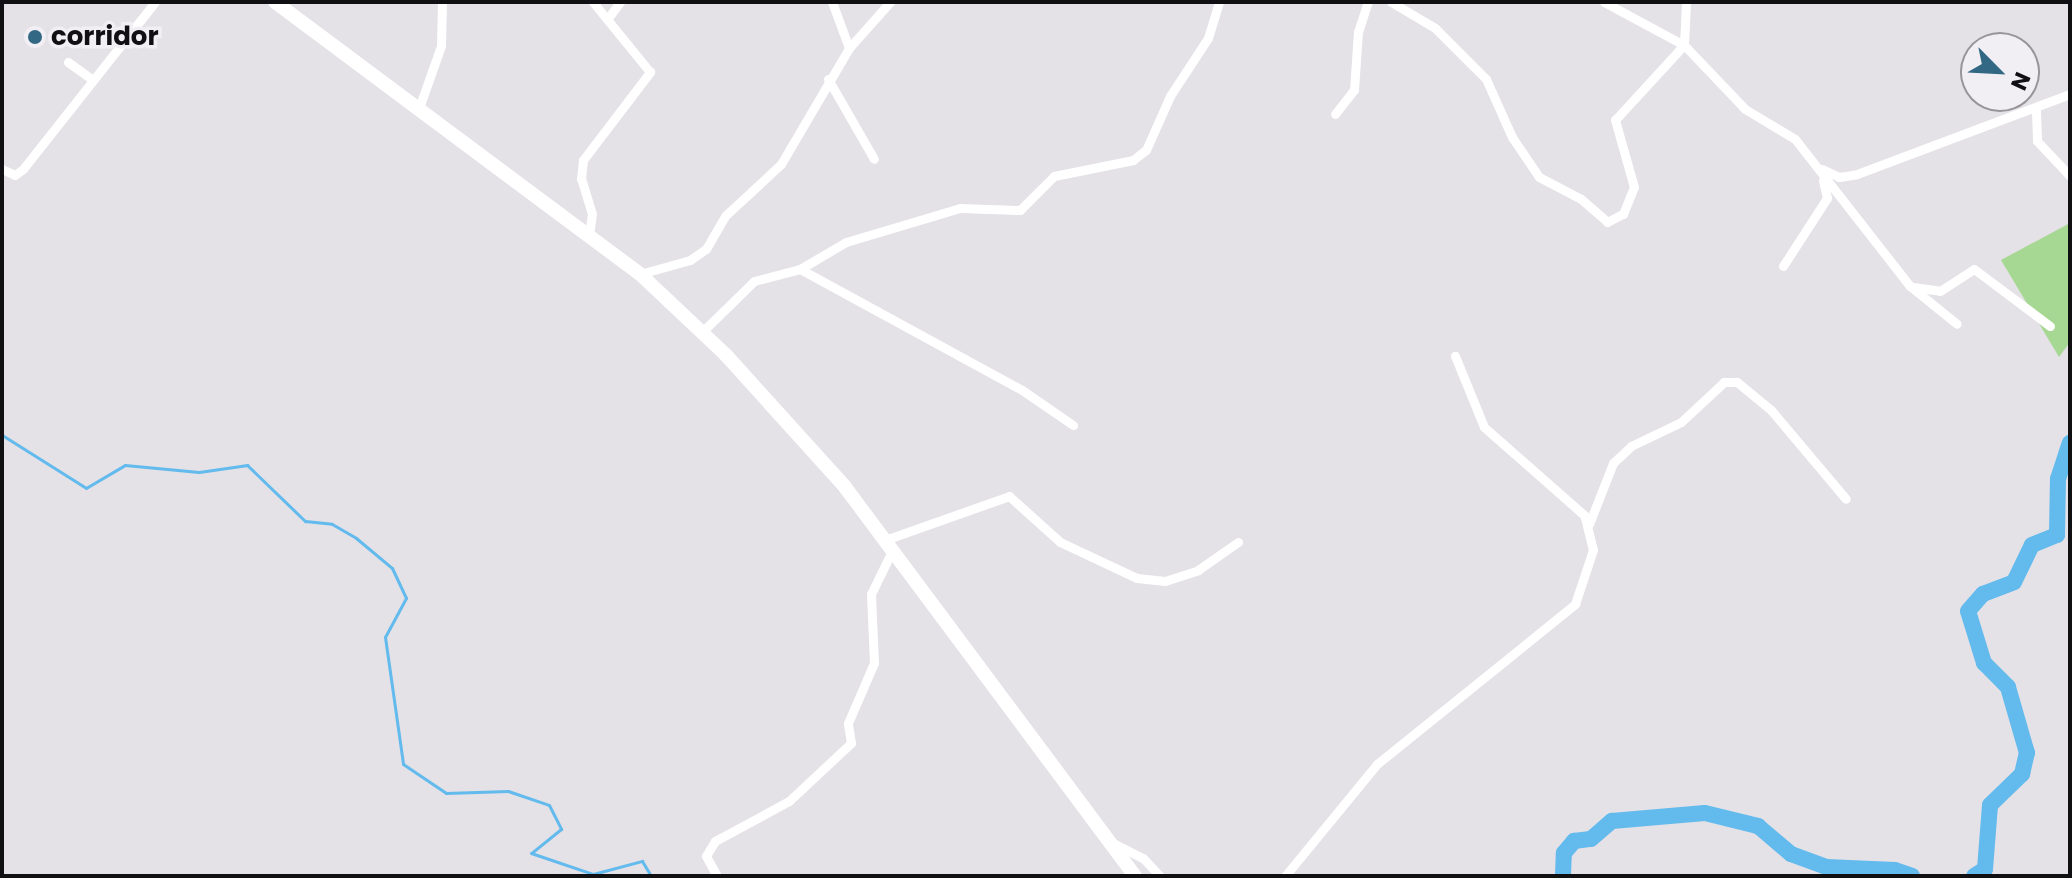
<!DOCTYPE html>
<style>
body{margin:0}
#map{position:relative;width:2072px;height:878px;overflow:hidden;background:#e4e1e7;font-family:Poppins,sans-serif}
div>[style]{position:absolute}
.green>*{inset:0;background:#a7d893}
.stream>*{height:3px;margin:-1.5px;padding:0 1.5px;transform-origin:1.5px;border-radius:1.5px;background:#62baed}
.river>*{height:16px;margin:-8px;padding:0 8px;transform-origin:8px;border-radius:8px;background:#62baed}
.minor>*{height:9px;margin:-4.5px;padding:0 4.5px;transform-origin:4.5px;border-radius:4.5px;background:#fff}
.highway>*{height:14px;margin:-7px;padding:0 7px;transform-origin:7px;border-radius:7px;background:#fff}
.dots>*{width:22px;height:22px;translate:-50% -50%;box-sizing:border-box;border:4px solid #f2eff4;border-radius:50%}
span{translate:-50% -50%;white-space:nowrap;text-align:center;line-height:1.15;-webkit-text-stroke:7px #f2eff4;paint-order:stroke}
.poi-label{font-size:26px;color:#100f11;font-weight:700}
.left{translate:0 -50%;text-align:left}
.frame{position:absolute;inset:0;border:4px solid #100f11;pointer-events:none}
.north{position:absolute;left:1960px;top:32px;width:80px;height:80px;box-sizing:border-box;background:#f2eff4;border:2px solid #989599;border-radius:50%;rotate:114deg;font-size:22px;font-weight:700;line-height:32px;text-align:center;color:#100f11}
.north::after{content:'';display:block;margin:auto;width:28px;height:36px;background:#336884;clip-path:polygon(50% 0,100% 100%,50% 72%,0 100%)}
</style>
<div id="map">
<div class="green">
<i style="clip-path:polygon(2070px 223px,2070px 342px,2059px 357px,2001px 260px)"></i>
</div>
<div class="stream">
<i style="left:2px;top:435px;width:99px;rotate:32.2deg"></i>
<i style="left:86px;top:488px;width:45px;rotate:-30.5deg"></i>
<i style="left:125px;top:465px;width:74px;rotate:5.4deg"></i>
<i style="left:199px;top:472px;width:49px;rotate:-8.3deg"></i>
<i style="left:247px;top:465px;width:81px;rotate:44deg"></i>
<i style="left:305px;top:521px;width:27px;rotate:6deg"></i>
<i style="left:332px;top:524px;width:28px;rotate:30deg"></i>
<i style="left:356px;top:538px;width:47px;rotate:39.8deg"></i>
<i style="left:392px;top:568px;width:33px;rotate:65deg"></i>
<i style="left:406px;top:598px;width:44px;rotate:118.3deg"></i>
<i style="left:385px;top:637px;width:128px;rotate:81.9deg"></i>
<i style="left:403px;top:764px;width:52px;rotate:34deg"></i>
<i style="left:446px;top:793px;width:62px;rotate:-1.8deg"></i>
<i style="left:508px;top:791px;width:43px;rotate:18.9deg"></i>
<i style="left:549px;top:805px;width:27px;rotate:63deg"></i>
<i style="left:561px;top:829px;width:38px;rotate:141deg"></i>
<i style="left:531px;top:853px;width:65px;rotate:18.7deg"></i>
<i style="left:593px;top:874px;width:51px;rotate:-14.9deg"></i>
<i style="left:642px;top:861px;width:17px;rotate:59deg"></i>
</div>
<div class="river">
<i style="left:1563px;top:876px;width:23px;rotate:-88deg"></i>
<i style="left:1564px;top:853px;width:16px;rotate:-50deg"></i>
<i style="left:1574px;top:841px;width:17px;rotate:-7deg"></i>
<i style="left:1591px;top:839px;width:28px;rotate:-41deg"></i>
<i style="left:1612px;top:821px;width:93px;rotate:-4.9deg"></i>
<i style="left:1705px;top:813px;width:55px;rotate:13.8deg"></i>
<i style="left:1758px;top:826px;width:43px;rotate:40.3deg"></i>
<i style="left:1791px;top:854px;width:37px;rotate:20deg"></i>
<i style="left:1826px;top:867px;width:69px;rotate:2.5deg"></i>
<i style="left:1895px;top:870px;width:18px;rotate:19deg"></i>
<i style="left:1974px;top:876px;width:13px;rotate:-32deg"></i>
<i style="left:1985px;top:869px;width:64px;rotate:-85.5deg"></i>
<i style="left:1990px;top:805px;width:45px;rotate:-44.1deg"></i>
<i style="left:2022px;top:774px;width:22px;rotate:-77deg"></i>
<i style="left:2027px;top:753px;width:69px;rotate:-106.1deg"></i>
<i style="left:2008px;top:687px;width:34px;rotate:-135deg"></i>
<i style="left:1984px;top:663px;width:54px;rotate:-107.1deg"></i>
<i style="left:1968px;top:611px;width:23px;rotate:-49deg"></i>
<i style="left:1983px;top:594px;width:33px;rotate:-21deg"></i>
<i style="left:2014px;top:582px;width:41px;rotate:-64.1deg"></i>
<i style="left:2032px;top:545px;width:27px;rotate:-22deg"></i>
<i style="left:2057px;top:535px;width:56px;rotate:-89deg"></i>
<i style="left:2058px;top:479px;width:38px;rotate:-72deg"></i>
</div>
<div class="minor">
<i style="left:832px;top:2px;width:49px;rotate:69.7deg"></i>
<i style="left:1391px;top:2px;width:51px;rotate:30.6deg"></i>
<i style="left:1435px;top:28px;width:72px;rotate:45deg"></i>
<i style="left:1486px;top:79px;width:64px;rotate:65.9deg"></i>
<i style="left:1512px;top:137px;width:48px;rotate:56deg"></i>
<i style="left:1539px;top:177px;width:47px;rotate:27.6deg"></i>
<i style="left:1581px;top:199px;width:35px;rotate:41deg"></i>
<i style="left:1607px;top:222px;width:18px;rotate:-27deg"></i>
<i style="left:1623px;top:214px;width:29px;rotate:-68deg"></i>
<i style="left:1634px;top:187px;width:70px;rotate:-105.8deg"></i>
<i style="left:1615px;top:120px;width:102px;rotate:-47.4deg"></i>
<i style="left:1684px;top:45px;width:43px;rotate:-87.3deg"></i>
<i style="left:1604px;top:2px;width:91px;rotate:28.3deg"></i>
<i style="left:1684px;top:45px;width:88px;rotate:46.4deg"></i>
<i style="left:1745px;top:109px;width:58px;rotate:31deg"></i>
<i style="left:1795px;top:139px;width:187px;rotate:52deg"></i>
<i style="left:1910px;top:286px;width:60px;rotate:39deg"></i>
<i style="left:608px;top:18px;width:20px;rotate:-53deg"></i>
<i style="left:68px;top:62px;width:31px;rotate:36deg"></i>
<i style="left:828px;top:79px;width:92px;rotate:60.1deg"></i>
<i style="left:419px;top:108px;width:66px;rotate:-70.5deg"></i>
<i style="left:441px;top:46px;width:44px;rotate:-88.7deg"></i>
<i style="left:2036px;top:111px;width:30px;rotate:88deg"></i>
<i style="left:2037px;top:141px;width:48px;rotate:46.7deg"></i>
<i style="left:1335px;top:114px;width:31px;rotate:-52deg"></i>
<i style="left:1354px;top:90px;width:58px;rotate:-86.1deg"></i>
<i style="left:1358px;top:32px;width:32px;rotate:-72deg"></i>
<i style="left:2px;top:169px;width:14px;rotate:25deg"></i>
<i style="left:15px;top:175px;width:10px;rotate:-37deg"></i>
<i style="left:23px;top:169px;width:213px;rotate:-51.7deg"></i>
<i style="left:1822px;top:169px;width:19px;rotate:25deg"></i>
<i style="left:1839px;top:177px;width:18px;rotate:-9deg"></i>
<i style="left:1857px;top:174px;width:228px;rotate:-20.6deg"></i>
<i style="left:589px;top:235px;width:21px;rotate:-82deg"></i>
<i style="left:592px;top:214px;width:37px;rotate:-107deg"></i>
<i style="left:581px;top:179px;width:19px;rotate:-84deg"></i>
<i style="left:583px;top:160px;width:111px;rotate:-52.7deg"></i>
<i style="left:650px;top:72px;width:90px;rotate:-129.2deg"></i>
<i style="left:1783px;top:266px;width:81px;rotate:-57.1deg"></i>
<i style="left:1827px;top:198px;width:18px;rotate:-103deg"></i>
<i style="left:800px;top:269px;width:253px;rotate:28.6deg"></i>
<i style="left:1022px;top:390px;width:62px;rotate:34.5deg"></i>
<i style="left:640px;top:274px;width:52px;rotate:-15.6deg"></i>
<i style="left:690px;top:260px;width:19px;rotate:-35deg"></i>
<i style="left:706px;top:249px;width:39px;rotate:-60deg"></i>
<i style="left:726px;top:215px;width:75px;rotate:-42.8deg"></i>
<i style="left:781px;top:164px;width:134px;rotate:-59.6deg"></i>
<i style="left:849px;top:48px;width:62px;rotate:-48.3deg"></i>
<i style="left:1913px;top:287px;width:27px;rotate:8deg"></i>
<i style="left:1940px;top:291px;width:40px;rotate:-32.9deg"></i>
<i style="left:1974px;top:269px;width:95px;rotate:36.9deg"></i>
<i style="left:702px;top:332px;width:73px;rotate:-44.4deg"></i>
<i style="left:754px;top:281px;width:48px;rotate:-14.6deg"></i>
<i style="left:800px;top:269px;width:53px;rotate:-30.4deg"></i>
<i style="left:846px;top:242px;width:119px;rotate:-16.6deg"></i>
<i style="left:960px;top:208px;width:60px;rotate:1.9deg"></i>
<i style="left:1020px;top:210px;width:48px;rotate:-45deg"></i>
<i style="left:1054px;top:176px;width:81px;rotate:-11.4deg"></i>
<i style="left:1133px;top:160px;width:16px;rotate:-38deg"></i>
<i style="left:1146px;top:150px;width:59px;rotate:-66deg"></i>
<i style="left:1170px;top:96px;width:69px;rotate:-56.8deg"></i>
<i style="left:1208px;top:38px;width:38px;rotate:-73deg"></i>
<i style="left:1589px;top:524px;width:66px;rotate:-68.5deg"></i>
<i style="left:1613px;top:463px;width:25px;rotate:-43deg"></i>
<i style="left:1631px;top:446px;width:55px;rotate:-25.6deg"></i>
<i style="left:1681px;top:422px;width:59px;rotate:-42.9deg"></i>
<i style="left:1724px;top:382px;width:13px"></i>
<i style="left:1737px;top:382px;width:44px;rotate:39.5deg"></i>
<i style="left:1771px;top:410px;width:116px;rotate:49.9deg"></i>
<i style="left:885px;top:540px;width:132px;rotate:-19.5deg"></i>
<i style="left:1009px;top:496px;width:69px;rotate:42deg"></i>
<i style="left:1060px;top:542px;width:85px;rotate:25.1deg"></i>
<i style="left:1137px;top:578px;width:28px;rotate:6deg"></i>
<i style="left:1165px;top:581px;width:35px;rotate:-18deg"></i>
<i style="left:1198px;top:570px;width:49px;rotate:-35deg"></i>
<i style="left:1109px;top:841px;width:38px;rotate:27deg"></i>
<i style="left:1143px;top:858px;width:25px;rotate:47deg"></i>
<i style="left:717px;top:876px;width:23px;rotate:-119deg"></i>
<i style="left:706px;top:856px;width:17px;rotate:-59deg"></i>
<i style="left:715px;top:841px;width:84px;rotate:-28.4deg"></i>
<i style="left:789px;top:801px;width:85px;rotate:-43.1deg"></i>
<i style="left:851px;top:743px;width:20px;rotate:-99deg"></i>
<i style="left:848px;top:723px;width:65px;rotate:-66.6deg"></i>
<i style="left:874px;top:663px;width:69px;rotate:-92.5deg"></i>
<i style="left:871px;top:594px;width:50px;rotate:-63.9deg"></i>
<i style="left:1285px;top:876px;width:145px;rotate:-50.6deg"></i>
<i style="left:1377px;top:764px;width:255px;rotate:-38.9deg"></i>
<i style="left:1575px;top:604px;width:57px;rotate:-71.6deg"></i>
<i style="left:1593px;top:550px;width:36px;rotate:-104deg"></i>
<i style="left:1584px;top:515px;width:133px;rotate:-138.7deg"></i>
<i style="left:1484px;top:427px;width:77px;rotate:-112.2deg"></i>
</div>
<div class="highway">
<i style="left:275px;top:2px;width:455px;rotate:36.7deg"></i>
<i style="left:640px;top:274px;width:117px;rotate:43.3deg"></i>
<i style="left:725px;top:354px;width:179px;rotate:47.9deg"></i>
<i style="left:845px;top:487px;width:485px;rotate:53.3deg"></i>
</div>
<div class="dots">
<i style="left:35px;top:37px;background:#336884"></i>
</div>
<div class="poi-label">
<span class="left" style="left:51px;top:37px">corridor</span>
</div>
<div class="frame"></div>
<div class="north">N</div>
</div>
